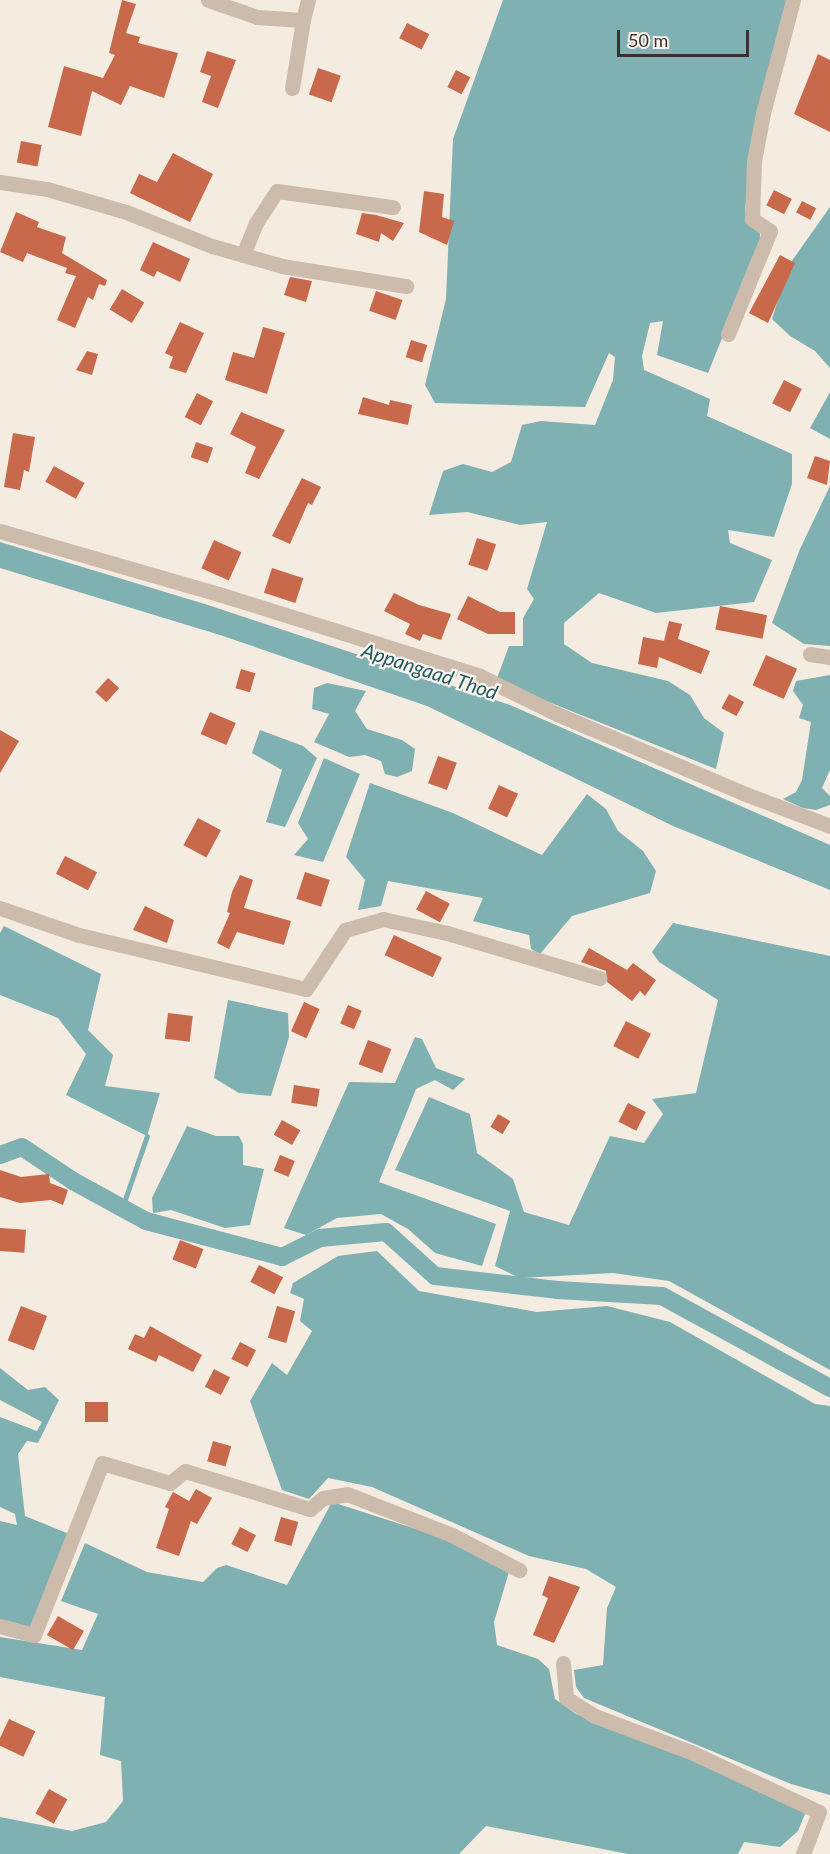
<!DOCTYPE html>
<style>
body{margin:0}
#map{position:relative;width:830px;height:1854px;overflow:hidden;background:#f4ebe1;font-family:Lato,sans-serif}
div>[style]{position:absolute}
.water>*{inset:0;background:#7fb0b2}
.stream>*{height:5px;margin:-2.5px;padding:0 2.5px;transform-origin:2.5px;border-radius:2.5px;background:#7fb0b2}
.canal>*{height:18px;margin:-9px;padding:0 9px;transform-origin:9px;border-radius:9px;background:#7fb0b2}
.building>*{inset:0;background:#c8694b;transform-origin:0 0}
.minor>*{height:15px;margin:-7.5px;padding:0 7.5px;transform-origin:7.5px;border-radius:7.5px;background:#cdbbac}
span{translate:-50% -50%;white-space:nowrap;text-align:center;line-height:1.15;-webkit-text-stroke:4.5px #fbf5ee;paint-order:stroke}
.water-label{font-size:20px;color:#1f5a5e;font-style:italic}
.scale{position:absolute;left:617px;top:30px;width:132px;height:27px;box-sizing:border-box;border:3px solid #3b302b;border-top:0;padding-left:8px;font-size:18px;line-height:21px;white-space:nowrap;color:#3b302b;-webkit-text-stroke:4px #fbf5ee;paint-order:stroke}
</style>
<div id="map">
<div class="water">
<i style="clip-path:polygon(503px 0,787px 0,747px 192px,745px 212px,760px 233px,760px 244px,708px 373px,657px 355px,663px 321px,650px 323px,642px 356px,644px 370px,710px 399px,707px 416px,792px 454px,792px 484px,774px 537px,728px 530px,730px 543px,772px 560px,754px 602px,656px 613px,599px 593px,564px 623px,564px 644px,592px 663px,668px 681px,690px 695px,704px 718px,724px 733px,716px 769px,496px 681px,509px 646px,523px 646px,523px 618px,534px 599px,527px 589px,547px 522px,520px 525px,467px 512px,429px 515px,443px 471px,463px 464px,492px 472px,511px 462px,522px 425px,541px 421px,595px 425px,613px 380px,615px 357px,609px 353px,585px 407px,435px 403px,425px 385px,446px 299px,453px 139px)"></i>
<i style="clip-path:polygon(830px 207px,830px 368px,815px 351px,790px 336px,772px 319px,789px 265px)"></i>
<i style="clip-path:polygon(830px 392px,830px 439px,810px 428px)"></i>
<i style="clip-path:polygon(830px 486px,830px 646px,804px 644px,772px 623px,800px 549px)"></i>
<i style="clip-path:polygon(0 542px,208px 605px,510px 705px,830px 845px,830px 890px,673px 826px,427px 706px,220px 635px,0 568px)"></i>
<i style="clip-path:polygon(830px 675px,830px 770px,822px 788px,830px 796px,830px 805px,816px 810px,803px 808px,783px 799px,796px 792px,802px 780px,811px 722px,799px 718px,803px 705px,793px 691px,796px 681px)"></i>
<i style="clip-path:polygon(327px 683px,366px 691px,355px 711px,367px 729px,402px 740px,415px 749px,412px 771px,397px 777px,385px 774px,381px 761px,365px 755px,349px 757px,314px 742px,329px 714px,312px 709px,314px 688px)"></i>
<i style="clip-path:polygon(260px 730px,303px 746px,317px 758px,285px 827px,266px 822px,282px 770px,252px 753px)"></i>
<i style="clip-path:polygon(324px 758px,360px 774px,323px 862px,294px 855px,308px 839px,298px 823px)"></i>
<i style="clip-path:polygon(370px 783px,453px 813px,542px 855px,587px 794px,606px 809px,618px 831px,643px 851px,656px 871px,650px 893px,572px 916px,540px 954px,531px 949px,529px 935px,473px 921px,483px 898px,388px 881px,381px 906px,358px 910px,365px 880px,346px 857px)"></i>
<i style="clip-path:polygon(673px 923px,830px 956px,830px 1370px,669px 1281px,613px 1273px,520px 1278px,495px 1266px,510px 1211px,395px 1170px,429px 1097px,470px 1114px,477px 1153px,513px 1179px,524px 1212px,569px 1225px,610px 1136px,644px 1143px,663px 1114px,652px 1099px,696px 1093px,718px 1000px,659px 962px,652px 952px)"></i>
<i style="clip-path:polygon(4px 926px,101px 974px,88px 1030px,113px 1055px,105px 1086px,160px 1093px,147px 1136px,66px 1095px,86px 1054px,58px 1018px,0 995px,0 933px)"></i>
<i style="clip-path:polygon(228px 1000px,288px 1013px,289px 1037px,271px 1096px,239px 1093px,214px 1078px)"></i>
<i style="clip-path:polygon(415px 1037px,422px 1039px,436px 1068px,465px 1079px,453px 1090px,435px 1080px,416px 1089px,379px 1182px,496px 1224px,482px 1266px,435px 1253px,408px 1229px,381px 1214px,337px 1218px,306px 1235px,284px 1228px,349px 1082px,395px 1083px)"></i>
<i style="clip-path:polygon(187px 1126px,216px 1136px,239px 1136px,243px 1144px,243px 1165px,264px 1169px,250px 1225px,225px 1228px,171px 1210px,153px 1213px,152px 1198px)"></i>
<i style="clip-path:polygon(377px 1251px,419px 1291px,537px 1312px,607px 1306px,670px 1322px,815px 1404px,830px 1406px,830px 1795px,791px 1784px,584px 1698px,576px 1687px,574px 1670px,603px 1665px,607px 1608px,616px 1587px,586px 1569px,529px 1556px,372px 1487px,328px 1478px,309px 1499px,282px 1490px,250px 1401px,272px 1363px,287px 1375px,312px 1331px,300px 1321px,304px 1299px,290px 1293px,293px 1283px,338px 1256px)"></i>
<i style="clip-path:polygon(0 1368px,28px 1390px,45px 1387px,59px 1400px,38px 1443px,27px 1441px,18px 1454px,25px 1516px,69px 1534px,32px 1628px,0 1619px,0 1521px,17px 1525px,15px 1514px,0 1507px,0 1417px,37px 1431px,42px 1422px,0 1400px)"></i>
<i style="clip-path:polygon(332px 1502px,450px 1540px,509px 1572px,494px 1622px,497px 1645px,538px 1659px,549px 1669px,555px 1699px,576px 1714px,657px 1743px,807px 1809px,798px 1831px,780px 1847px,744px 1842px,738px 1854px,628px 1854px,486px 1826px,459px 1854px,0 1854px,0 1817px,72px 1831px,106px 1822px,123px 1801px,121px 1761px,100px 1755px,105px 1697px,0 1677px,0 1637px,82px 1650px,98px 1614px,61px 1601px,85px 1543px,147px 1572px,203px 1582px,217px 1568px,226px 1565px,287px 1585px)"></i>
</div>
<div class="stream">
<i style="left:122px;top:1208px;width:76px;rotate:-70.9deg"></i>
</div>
<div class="canal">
<i style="left:0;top:1155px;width:23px;rotate:-20deg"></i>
<i style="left:22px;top:1147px;width:61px;rotate:33.7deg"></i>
<i style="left:73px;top:1181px;width:83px;rotate:28.7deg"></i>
<i style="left:146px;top:1221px;width:141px;rotate:14.8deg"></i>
<i style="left:282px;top:1257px;width:42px;rotate:-26.6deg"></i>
<i style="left:320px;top:1238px;width:66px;rotate:-5.2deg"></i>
<i style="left:386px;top:1232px;width:66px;rotate:41.9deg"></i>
<i style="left:435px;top:1276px;width:123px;rotate:6.5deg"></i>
<i style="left:557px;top:1290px;width:105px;rotate:3.3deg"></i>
<i style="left:662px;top:1296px;width:192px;rotate:28.7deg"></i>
</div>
<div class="building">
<i style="clip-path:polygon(122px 0,136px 4px,126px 33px,140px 37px,138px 43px,178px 53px,164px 98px,130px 86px,121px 105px,92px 91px,81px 136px,48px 127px,64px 66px,103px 78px,115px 55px,109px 53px)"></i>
<i style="left:407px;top:23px;width:25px;height:17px;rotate:27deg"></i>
<i style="clip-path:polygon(207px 51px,236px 60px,218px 108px,202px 102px,211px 76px,200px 72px)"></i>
<i style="clip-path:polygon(818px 54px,830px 60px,830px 132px,794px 114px)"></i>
<i style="left:318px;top:68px;width:24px;height:28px;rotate:19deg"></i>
<i style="left:456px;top:70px;width:16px;height:19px;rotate:27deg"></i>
<i style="left:21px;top:141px;width:21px;height:22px;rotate:11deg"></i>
<i style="clip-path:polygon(173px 153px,213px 174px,190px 222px,130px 193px,139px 174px,157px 182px)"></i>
<i style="left:774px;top:190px;width:20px;height:17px;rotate:27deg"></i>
<i style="clip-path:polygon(424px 191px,444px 194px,442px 217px,454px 221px,447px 245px,419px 232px)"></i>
<i style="left:802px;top:201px;width:16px;height:13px;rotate:27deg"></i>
<i style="clip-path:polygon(16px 212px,39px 222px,37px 227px,66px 237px,62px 253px,107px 280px,105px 286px,99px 284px,93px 300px,88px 297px,75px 328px,57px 320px,76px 276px,65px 273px,67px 268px,27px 253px,23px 262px,0 252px)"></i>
<i style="clip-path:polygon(362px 213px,376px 215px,404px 223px,393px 241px,381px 233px,379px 242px,356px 234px)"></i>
<i style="clip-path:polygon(153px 242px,190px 259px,180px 282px,157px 271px,154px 277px,140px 270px)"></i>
<i style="clip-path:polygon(780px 255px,795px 263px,768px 323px,749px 313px)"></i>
<i style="clip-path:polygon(290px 277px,312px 281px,306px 302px,284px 295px)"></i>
<i style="left:122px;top:289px;width:26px;height:24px;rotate:31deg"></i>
<i style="left:376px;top:291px;width:28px;height:21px;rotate:19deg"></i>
<i style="clip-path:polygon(180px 322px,204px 333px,186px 373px,169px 368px,173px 357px,165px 353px)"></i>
<i style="clip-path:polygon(263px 327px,285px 333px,267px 394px,225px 380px,233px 352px,254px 358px)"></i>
<i style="left:411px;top:340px;width:17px;height:18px;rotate:17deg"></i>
<i style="clip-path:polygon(87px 351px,98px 354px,92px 375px,76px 370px)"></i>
<i style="left:784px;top:380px;width:20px;height:26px;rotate:27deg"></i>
<i style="left:197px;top:393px;width:18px;height:27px;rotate:27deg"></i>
<i style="clip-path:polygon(363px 397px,389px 405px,390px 400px,412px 405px,408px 425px,358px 414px)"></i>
<i style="clip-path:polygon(241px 412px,285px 430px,259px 479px,245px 473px,256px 447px,230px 434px)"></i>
<i style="clip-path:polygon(13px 433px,35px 437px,29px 472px,24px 470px,20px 490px,4px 487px)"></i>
<i style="left:196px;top:442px;width:18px;height:16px;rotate:19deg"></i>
<i style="clip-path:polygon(815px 456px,830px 461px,827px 485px,807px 478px)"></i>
<i style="left:54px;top:466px;width:35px;height:18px;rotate:29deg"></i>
<i style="clip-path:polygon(302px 478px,321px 487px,312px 505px,308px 503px,290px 544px,272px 536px)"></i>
<i style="left:477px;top:538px;width:20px;height:28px;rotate:18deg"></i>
<i style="left:214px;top:540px;width:30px;height:31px;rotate:24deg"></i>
<i style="left:272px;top:568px;width:33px;height:26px;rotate:18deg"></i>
<i style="clip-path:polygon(394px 593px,419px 605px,451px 614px,441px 640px,423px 634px,420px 641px,405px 634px,410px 624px,384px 611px)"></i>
<i style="clip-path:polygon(468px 596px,500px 612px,515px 612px,515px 634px,488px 634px,457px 619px)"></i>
<i style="left:720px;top:606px;width:48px;height:24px;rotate:11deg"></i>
<i style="clip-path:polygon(669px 621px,682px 624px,678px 639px,710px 651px,701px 674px,659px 657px,657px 668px,638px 664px,643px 637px,664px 641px)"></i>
<i style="left:766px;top:655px;width:34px;height:33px;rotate:24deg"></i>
<i style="left:241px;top:669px;width:15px;height:20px;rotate:16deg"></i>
<i style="left:108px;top:678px;width:15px;height:19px;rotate:42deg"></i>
<i style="left:729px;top:694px;width:17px;height:16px;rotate:28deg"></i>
<i style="left:210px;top:712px;width:28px;height:24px;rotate:23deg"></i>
<i style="clip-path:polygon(0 730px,19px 741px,0 773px)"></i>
<i style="left:438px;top:756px;width:20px;height:29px;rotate:20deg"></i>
<i style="left:499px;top:785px;width:21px;height:26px;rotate:25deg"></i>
<i style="left:198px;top:818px;width:26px;height:31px;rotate:28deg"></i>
<i style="left:65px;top:856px;width:36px;height:20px;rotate:27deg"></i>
<i style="left:305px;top:872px;width:26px;height:28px;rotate:18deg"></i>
<i style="clip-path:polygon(240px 875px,253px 880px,244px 908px,291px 921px,284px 945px,237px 932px,229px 949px,217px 943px,230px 913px,227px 912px,232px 892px)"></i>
<i style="left:426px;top:891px;width:27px;height:21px;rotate:28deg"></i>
<i style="clip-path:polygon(145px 906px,174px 920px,167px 943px,133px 930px)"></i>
<i style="left:394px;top:935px;width:53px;height:22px;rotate:25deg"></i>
<i style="clip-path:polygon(589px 948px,627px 970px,633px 963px,656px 980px,645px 996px,640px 991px,632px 1001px,607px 982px,606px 971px,581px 962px)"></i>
<i style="left:304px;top:1002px;width:17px;height:32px;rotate:24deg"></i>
<i style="left:348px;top:1005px;width:15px;height:20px;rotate:23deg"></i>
<i style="left:168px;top:1013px;width:25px;height:26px;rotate:7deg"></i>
<i style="left:626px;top:1021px;width:28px;height:28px;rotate:27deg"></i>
<i style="left:368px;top:1040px;width:25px;height:26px;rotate:21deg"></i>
<i style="left:294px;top:1085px;width:26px;height:18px;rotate:9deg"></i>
<i style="left:628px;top:1103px;width:20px;height:21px;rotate:27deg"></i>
<i style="left:498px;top:1114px;width:14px;height:15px;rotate:30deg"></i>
<i style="left:282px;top:1120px;width:21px;height:17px;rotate:29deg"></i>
<i style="left:280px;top:1155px;width:16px;height:17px;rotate:22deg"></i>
<i style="clip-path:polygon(0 1170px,21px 1177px,49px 1174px,50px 1183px,68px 1190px,63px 1205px,51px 1200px,20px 1203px,0 1197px)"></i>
<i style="left:0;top:1228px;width:26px;height:23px;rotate:4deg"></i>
<i style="left:180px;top:1240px;width:25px;height:21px;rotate:21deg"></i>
<i style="left:259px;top:1265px;width:27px;height:19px;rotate:27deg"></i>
<i style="left:21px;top:1306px;width:28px;height:37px;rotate:21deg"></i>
<i style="left:277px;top:1306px;width:19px;height:33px;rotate:16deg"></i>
<i style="clip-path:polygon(150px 1326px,202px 1355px,193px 1372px,159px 1355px,156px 1362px,128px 1349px,135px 1334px,144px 1338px)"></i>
<i style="left:240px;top:1342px;width:18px;height:19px;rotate:27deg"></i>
<i style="left:214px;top:1369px;width:18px;height:20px;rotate:27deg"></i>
<i style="left:85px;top:1402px;width:23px;height:20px"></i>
<i style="left:213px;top:1441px;width:19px;height:21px;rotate:16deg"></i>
<i style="clip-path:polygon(196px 1489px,212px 1498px,197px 1524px,191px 1521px,179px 1556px,156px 1548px,169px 1509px,165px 1507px,173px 1492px,189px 1501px)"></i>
<i style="left:281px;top:1517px;width:18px;height:25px;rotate:16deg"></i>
<i style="left:240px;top:1527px;width:18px;height:19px;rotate:27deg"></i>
<i style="clip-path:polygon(549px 1576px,580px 1587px,554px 1643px,533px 1635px,548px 1598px,542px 1595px)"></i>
<i style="left:58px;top:1616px;width:30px;height:22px;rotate:30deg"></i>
<i style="left:9px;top:1719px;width:29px;height:28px;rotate:25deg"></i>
<i style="left:49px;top:1789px;width:21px;height:28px;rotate:29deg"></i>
</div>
<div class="minor">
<i style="left:208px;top:0;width:52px;rotate:19.1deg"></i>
<i style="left:257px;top:17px;width:46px;rotate:3.7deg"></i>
<i style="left:303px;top:20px;width:21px;rotate:-76deg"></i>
<i style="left:292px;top:88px;width:69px;rotate:-80.8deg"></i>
<i style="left:0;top:182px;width:48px;rotate:8.5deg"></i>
<i style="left:47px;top:189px;width:82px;rotate:16.2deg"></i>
<i style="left:126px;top:212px;width:92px;rotate:21.6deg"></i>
<i style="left:212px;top:246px;width:73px;rotate:15.9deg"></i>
<i style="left:282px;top:266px;width:126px;rotate:9.2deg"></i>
<i style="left:243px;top:255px;width:35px;rotate:-68deg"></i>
<i style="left:256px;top:223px;width:38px;rotate:-57deg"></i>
<i style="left:277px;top:191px;width:117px;rotate:7.9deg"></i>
<i style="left:728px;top:334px;width:111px;rotate:-67.8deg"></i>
<i style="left:770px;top:231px;width:22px;rotate:-146deg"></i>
<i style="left:752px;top:219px;width:58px;rotate:-88deg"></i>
<i style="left:754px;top:161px;width:49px;rotate:-79.4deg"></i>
<i style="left:763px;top:113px;width:117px;rotate:-75.1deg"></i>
<i style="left:0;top:531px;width:231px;rotate:16.1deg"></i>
<i style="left:222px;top:595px;width:270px;rotate:17.4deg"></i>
<i style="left:480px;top:676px;width:86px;rotate:26.3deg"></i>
<i style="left:557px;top:714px;width:202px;rotate:23deg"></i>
<i style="left:743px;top:793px;width:93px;rotate:20.8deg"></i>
<i style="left:810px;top:654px;width:20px;rotate:9deg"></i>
<i style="left:0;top:908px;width:83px;rotate:18.9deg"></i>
<i style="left:79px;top:935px;width:233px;rotate:13.4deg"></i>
<i style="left:306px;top:989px;width:71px;rotate:-56.5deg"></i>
<i style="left:345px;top:930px;width:40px;rotate:-16deg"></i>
<i style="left:383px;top:919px;width:66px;rotate:12.3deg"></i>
<i style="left:447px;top:933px;width:159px;rotate:16.5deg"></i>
<i style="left:0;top:1626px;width:35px;rotate:15deg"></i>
<i style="left:34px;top:1635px;width:185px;rotate:-68.4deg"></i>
<i style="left:102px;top:1463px;width:71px;rotate:16.4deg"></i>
<i style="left:170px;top:1483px;width:19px;rotate:-39deg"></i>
<i style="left:185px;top:1471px;width:131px;rotate:16.9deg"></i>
<i style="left:310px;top:1509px;width:17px;rotate:-40deg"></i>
<i style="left:323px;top:1498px;width:24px;rotate:-9deg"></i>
<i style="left:347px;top:1494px;width:113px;rotate:21.3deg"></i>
<i style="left:452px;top:1535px;width:76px;rotate:27.6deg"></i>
<i style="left:563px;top:1663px;width:35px;rotate:85deg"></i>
<i style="left:566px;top:1698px;width:34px;rotate:32deg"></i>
<i style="left:595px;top:1716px;width:103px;rotate:20.6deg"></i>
<i style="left:691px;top:1752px;width:141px;rotate:25.1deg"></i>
<i style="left:819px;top:1812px;width:45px;rotate:110.9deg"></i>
</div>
<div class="water-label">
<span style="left:430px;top:671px;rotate:18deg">Appangaad Thod</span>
</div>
<div class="scale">50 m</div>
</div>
